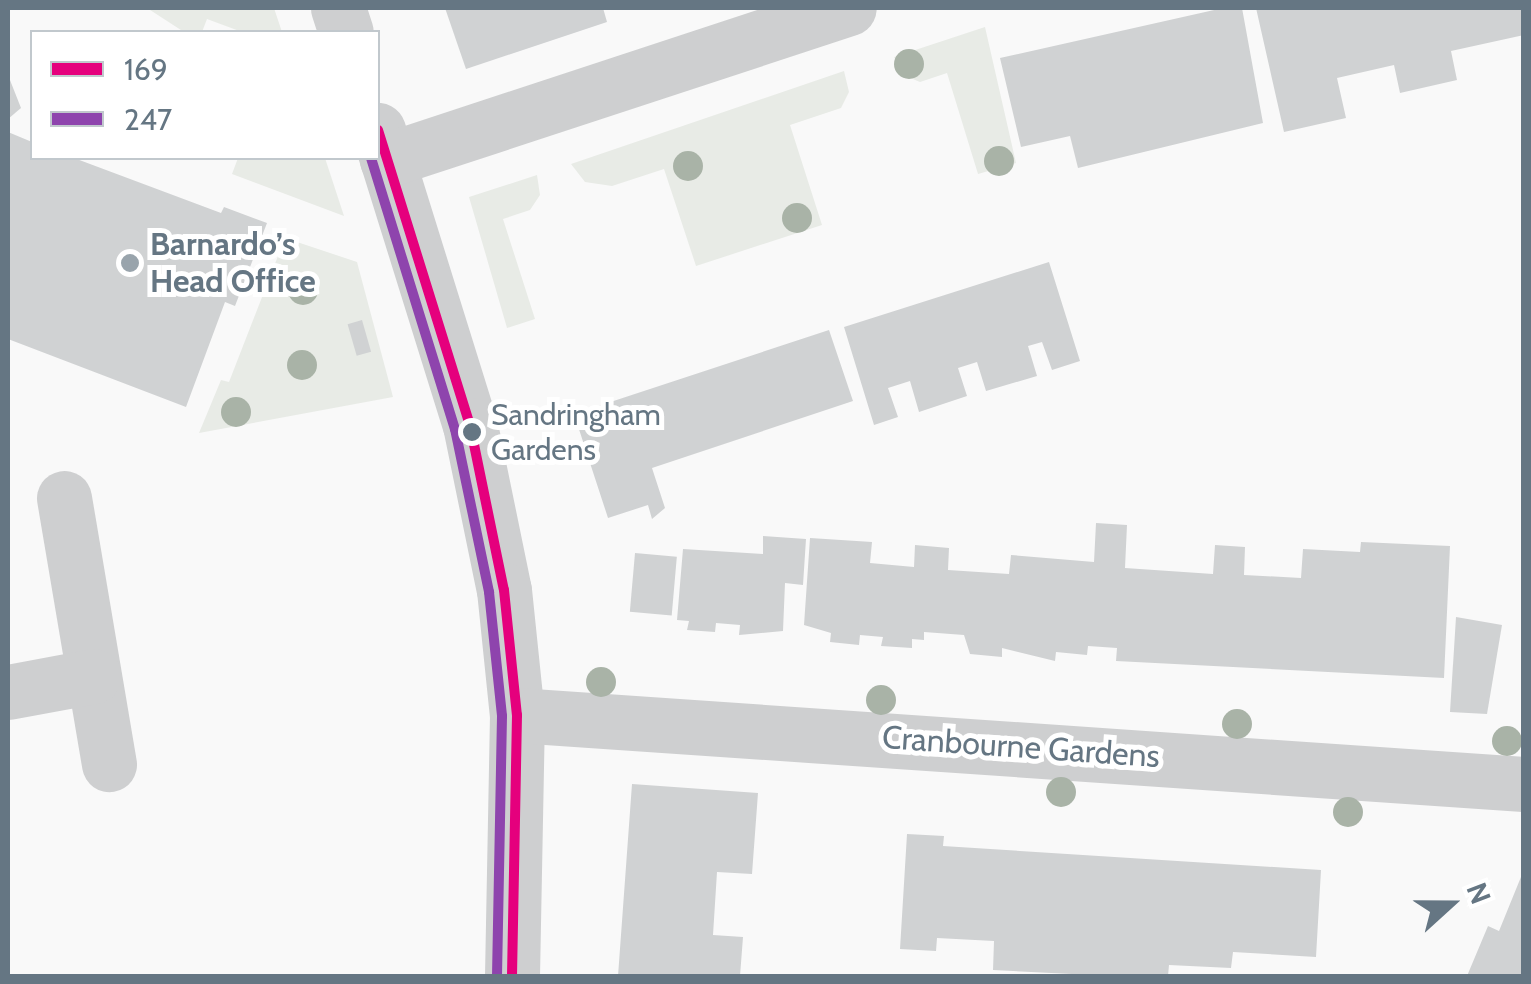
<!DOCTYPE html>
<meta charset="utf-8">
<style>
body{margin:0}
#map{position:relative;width:1531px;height:984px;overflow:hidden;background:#f9f9f9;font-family:Cabin,sans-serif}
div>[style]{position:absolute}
.green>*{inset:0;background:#e8ebe6}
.building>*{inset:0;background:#d0d2d3;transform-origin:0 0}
.minor>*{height:55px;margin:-27.5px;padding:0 27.5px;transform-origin:27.5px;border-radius:27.5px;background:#cecfd0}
.bus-1>*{height:10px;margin:-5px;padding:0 5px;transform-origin:5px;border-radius:5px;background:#e5007d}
.bus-2>*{height:10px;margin:-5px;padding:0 5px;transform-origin:5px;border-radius:5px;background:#8e44ad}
.trees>*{width:30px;height:30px;margin:-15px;border-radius:50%;background:#a9b3a7}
.dots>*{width:28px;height:28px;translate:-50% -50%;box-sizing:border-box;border:5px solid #fff;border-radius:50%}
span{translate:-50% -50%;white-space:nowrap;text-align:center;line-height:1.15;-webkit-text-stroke:10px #fff;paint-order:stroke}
.bus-label{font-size:30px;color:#657683}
.left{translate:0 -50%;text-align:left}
.poi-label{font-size:32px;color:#657683;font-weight:700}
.street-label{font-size:32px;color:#657683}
.frame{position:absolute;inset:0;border:10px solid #657683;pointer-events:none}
.legend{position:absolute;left:30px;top:30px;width:350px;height:130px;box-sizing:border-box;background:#fff;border:2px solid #c1c8cd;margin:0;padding:12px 18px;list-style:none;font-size:30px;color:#657683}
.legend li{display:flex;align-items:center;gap:20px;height:50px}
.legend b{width:50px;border:2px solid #c1c8cd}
.north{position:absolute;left:1401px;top:854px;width:100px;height:100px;-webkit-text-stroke:8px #fff;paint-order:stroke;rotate:69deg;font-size:28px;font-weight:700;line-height:40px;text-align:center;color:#657683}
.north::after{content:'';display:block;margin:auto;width:35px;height:45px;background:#657683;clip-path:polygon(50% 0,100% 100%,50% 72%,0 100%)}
</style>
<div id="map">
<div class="green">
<i style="clip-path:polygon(147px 8px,274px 8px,282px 32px,242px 32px,207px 19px,202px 32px,184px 32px)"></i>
<i style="clip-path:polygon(985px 27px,1016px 163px,978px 174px,947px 73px,920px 82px,903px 75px,894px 57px)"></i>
<i style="clip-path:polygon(844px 71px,849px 92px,841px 108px,790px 125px,822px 225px,696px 266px,664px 169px,612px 186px,585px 182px,571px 164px)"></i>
<i style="clip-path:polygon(238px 158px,325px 158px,344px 216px,232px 174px)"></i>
<i style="clip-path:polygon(537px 175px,540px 195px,530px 210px,503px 219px,535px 319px,507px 328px,469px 197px)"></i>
<i style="clip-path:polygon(285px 238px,357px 262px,393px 397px,199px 433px,221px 380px,229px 382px)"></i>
</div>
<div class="building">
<i style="clip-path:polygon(445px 8px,603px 8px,607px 22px,466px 69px)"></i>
<i style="clip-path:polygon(1223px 8px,1242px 8px,1263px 123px,1078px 168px,1070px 136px,1021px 147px,1000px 58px)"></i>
<i style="clip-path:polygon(1256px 8px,1524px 8px,1524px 35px,1451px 51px,1457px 80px,1400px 93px,1394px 65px,1337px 78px,1346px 118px,1284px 132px)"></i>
<i style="clip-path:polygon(8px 75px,21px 108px,8px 119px)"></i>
<i style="clip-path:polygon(8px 132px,32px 142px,32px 158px,74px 158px,221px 213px,224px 207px,267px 223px,235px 306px,225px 302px,186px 407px,8px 339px)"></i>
<i style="clip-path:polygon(1049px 262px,1080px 361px,1052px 370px,1042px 342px,1028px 346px,1037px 376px,986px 391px,977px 362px,958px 368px,967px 396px,919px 412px,910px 381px,888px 388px,898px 417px,874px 425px,844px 327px)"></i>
<i style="left:362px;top:320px;width:33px;height:15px;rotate:74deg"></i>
<i style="clip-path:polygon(829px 330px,853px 401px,652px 468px,665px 508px,652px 519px,648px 505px,608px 518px,574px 414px)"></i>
<i style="clip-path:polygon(1096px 523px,1127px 525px,1125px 568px,1213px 574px,1215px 545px,1245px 547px,1244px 575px,1301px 578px,1303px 549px,1360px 552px,1361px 542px,1450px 546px,1444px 678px,1116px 661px,1117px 648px,1088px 646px,1087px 655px,1056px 652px,1055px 661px,1002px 648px,1002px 657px,970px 654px,964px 635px,924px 632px,924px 640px,912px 639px,912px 648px,881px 646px,883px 637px,860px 635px,859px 645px,830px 642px,831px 633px,804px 625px,810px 538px,872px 542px,870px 563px,914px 567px,915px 545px,949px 548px,948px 570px,1009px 574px,1011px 555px,1094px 562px)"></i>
<i style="clip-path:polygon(763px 536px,806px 539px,803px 585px,785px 583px,783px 631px,739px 635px,740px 625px,716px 623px,715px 632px,687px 630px,689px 621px,677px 620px,683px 549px,763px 554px)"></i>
<i style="left:635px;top:553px;width:42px;height:59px;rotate:5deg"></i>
<i style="clip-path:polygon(1456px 617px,1502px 625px,1487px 714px,1450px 712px)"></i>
<i style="clip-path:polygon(632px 784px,758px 793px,752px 874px,717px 872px,713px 935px,743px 937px,740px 976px,618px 976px)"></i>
<i style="clip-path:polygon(907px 834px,944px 836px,943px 846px,1321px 870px,1316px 957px,1233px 952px,1231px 968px,1169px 965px,1168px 976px,1112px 976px,993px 970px,994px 941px,937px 938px,936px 951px,900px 949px)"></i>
<i style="clip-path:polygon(1523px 872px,1524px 976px,1467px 976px,1488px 926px,1499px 931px)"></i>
</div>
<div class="minor">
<i style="left:338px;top:8px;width:25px;rotate:72deg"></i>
<i style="left:378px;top:130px;width:309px;rotate:72.7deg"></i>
<i style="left:470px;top:425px;width:168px;rotate:78.4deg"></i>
<i style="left:504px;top:590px;width:126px;rotate:84.1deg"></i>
<i style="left:517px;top:715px;width:261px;rotate:91.1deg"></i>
<i style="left:387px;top:160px;width:486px;rotate:-18.2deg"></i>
<i style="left:64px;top:498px;width:270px;rotate:80.4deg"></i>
<i style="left:8px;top:692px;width:87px;rotate:-10.5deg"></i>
<i style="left:517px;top:715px;width:1009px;rotate:3.92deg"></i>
</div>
<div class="bus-1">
<i style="left:378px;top:130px;width:309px;rotate:72.7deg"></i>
<i style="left:470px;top:425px;width:168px;rotate:78.4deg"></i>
<i style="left:504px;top:590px;width:126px;rotate:84.1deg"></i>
<i style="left:517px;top:715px;width:261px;rotate:91.1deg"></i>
</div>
<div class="bus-2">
<i style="left:371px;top:158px;width:284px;rotate:72.8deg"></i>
<i style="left:455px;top:429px;width:167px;rotate:78.2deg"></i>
<i style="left:489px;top:592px;width:125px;rotate:84deg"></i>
<i style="left:502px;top:716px;width:260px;rotate:91.1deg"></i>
</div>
<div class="trees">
<i style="left:909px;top:64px"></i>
<i style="left:999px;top:161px"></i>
<i style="left:688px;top:166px"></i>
<i style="left:797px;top:218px"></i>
<i style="left:303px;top:290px"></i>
<i style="left:302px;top:365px"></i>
<i style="left:236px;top:412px"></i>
<i style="left:601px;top:682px"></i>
<i style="left:881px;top:700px"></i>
<i style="left:1237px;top:724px"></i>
<i style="left:1507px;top:741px"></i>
<i style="left:1061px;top:792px"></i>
<i style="left:1348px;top:812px"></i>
</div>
<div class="dots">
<i style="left:130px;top:263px;background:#99a4ac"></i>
<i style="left:472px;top:432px;background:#657683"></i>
</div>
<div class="bus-label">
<span class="left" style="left:491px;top:432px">Sandringham<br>Gardens</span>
</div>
<div class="poi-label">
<span class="left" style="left:150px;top:263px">Barnardo’s<br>Head Office</span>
</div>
<div class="street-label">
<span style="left:1021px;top:747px;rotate:4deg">Cranbourne Gardens</span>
</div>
<div class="frame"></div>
<ul class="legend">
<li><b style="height:12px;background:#e5007d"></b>169</li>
<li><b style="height:12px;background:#8e44ad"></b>247</li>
</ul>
<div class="north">N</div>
</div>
